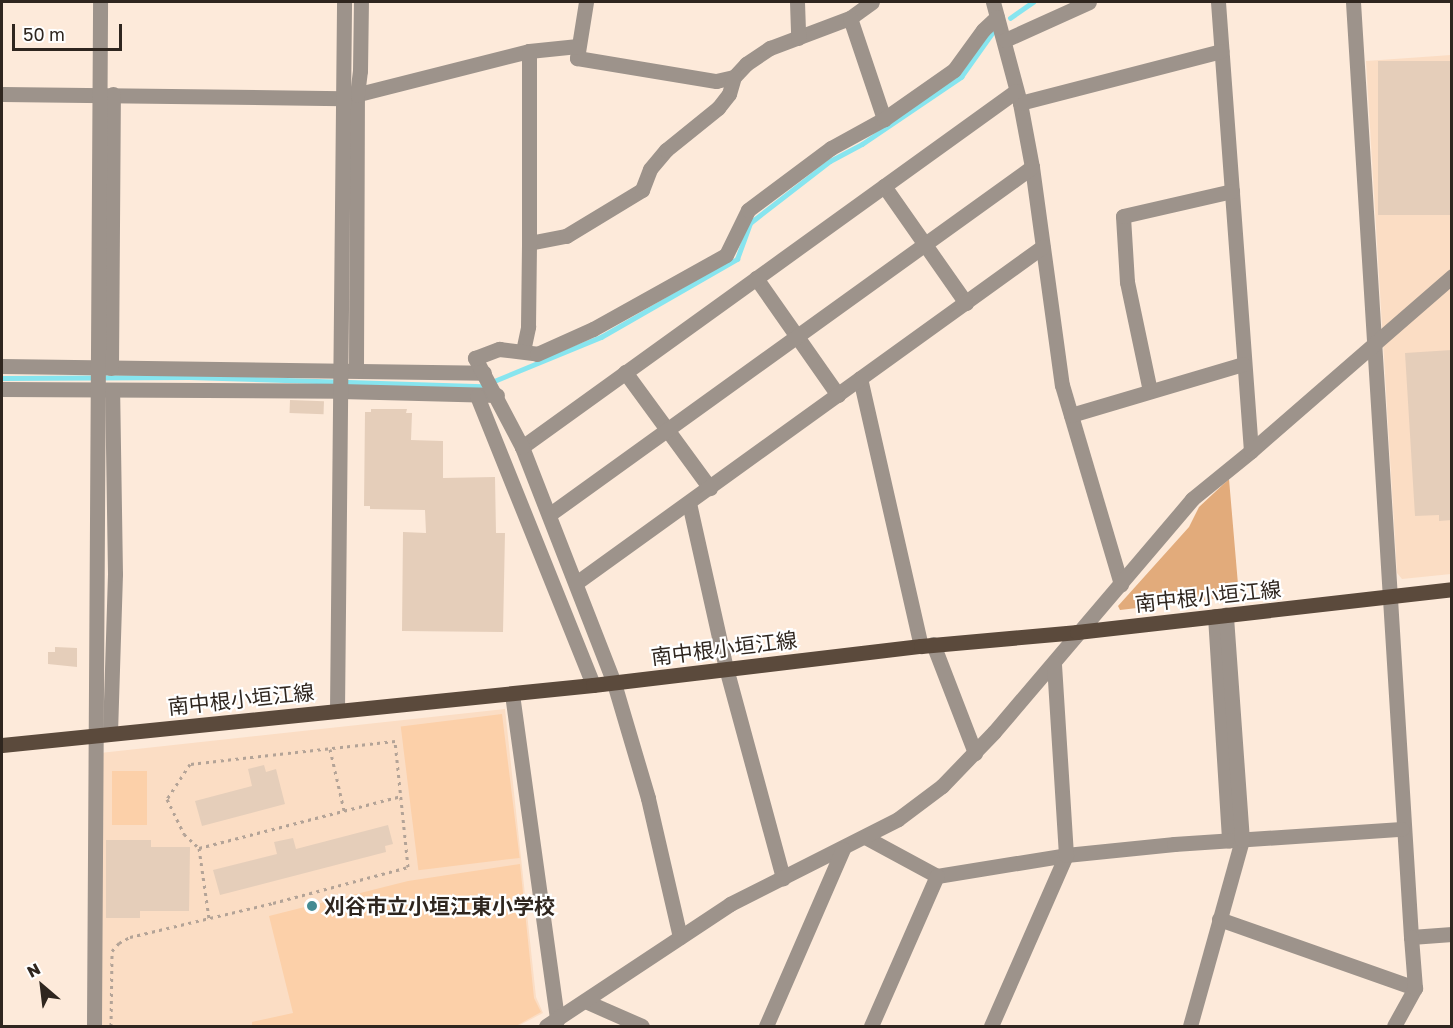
<!DOCTYPE html>
<meta charset="utf-8">
<style>
body{margin:0}
#map{position:relative;width:1453px;height:1028px;overflow:hidden;background:#fdeada;font-family:"Golos Text","Noto Sans JP",sans-serif}
div>[style]{position:absolute}
.built>*{inset:0;background:#fbddc4}
.green>*{inset:0;background:#fcd0a9;transform-origin:0 0}
.forest>*{inset:0;background:#e2ab7b}
.stream>*{height:4.5px;margin:-2.25px;padding:0 2.25px;transform-origin:2.25px;border-radius:2.25px;background:#87e5ef}
.building>*{inset:0;background:#e5ceba;transform-origin:0 0}
.path>*{height:3px;margin-top:-1.5px;transform-origin:0;background:repeating-linear-gradient(90deg,#b3a397 0 3px,transparent 0 7.5px)}
.minor>*{height:15px;margin:-7.5px;padding:0 7.5px;transform-origin:7.5px;border-radius:7.5px;background:#9d938b}
.major>*{height:15px;margin:-7.5px;padding:0 7.5px;transform-origin:7.5px;border-radius:7.5px;background:#5b4a3c}
.dots>*{width:16px;height:16px;translate:-50% -50%;box-sizing:border-box;border:3px solid #fff;border-radius:50%}
span{translate:-50% -50%;white-space:nowrap;text-align:center;line-height:1.15;-webkit-text-stroke:4.5px #fff;paint-order:stroke}
.street-label{font-size:21px;color:#2f261f}
.poi-label{font-size:21px;color:#2f261f;font-weight:700}
.left{translate:0 -50%;text-align:left}
.frame{position:absolute;inset:0;border:3px solid #2f261f;pointer-events:none}
.north{position:absolute;left:12px;top:956px;width:60px;height:60px;-webkit-text-stroke:4px #fff;paint-order:stroke;rotate:332deg;font-size:16px;font-weight:700;line-height:24px;text-align:center;color:#2f261f}
.north::after{content:'';display:block;margin:auto;width:21px;height:27px;background:#2f261f;clip-path:polygon(50% 0,100% 100%,50% 72%,0 100%)}
.scale{position:absolute;left:12px;top:24px;width:110px;height:27px;box-sizing:border-box;border:3px solid #2f261f;border-top:0;padding-left:8px;font-size:18px;line-height:21px;white-space:nowrap;color:#2f261f;-webkit-text-stroke:4px #fff;paint-order:stroke}
</style>
<div id="map">
<div class="built">
<i style="clip-path:polygon(1451px 55px,1451px 574px,1402px 579px,1397px 573px,1366px 61px)"></i>
<i style="clip-path:polygon(505px 709px,536px 997px,543px 1013px,518px 1026px,97px 1026px,100px 753px)"></i>
</div>
<div class="green">
<i style="left:502px;top:714px;width:145px;height:102px;rotate:83deg"></i>
<i style="left:112px;top:771px;width:35px;height:54px"></i>
<i style="clip-path:polygon(520px 864px,534px 998px,541px 1012px,516px 1026px,252px 1026px,252px 1022px,293px 1013px,269px 916px,408px 881px)"></i>
</div>
<div class="forest">
<i style="clip-path:polygon(1229px 479px,1239px 596px,1120px 610px,1118px 606px,1189px 527px,1199px 507px)"></i>
</div>
<div class="stream">
<i style="left:1010px;top:18px;width:28px;rotate:-35deg"></i>
<i style="left:2px;top:378px;width:187px;rotate:-0.3deg"></i>
<i style="left:189px;top:377px;width:293px;rotate:1.8deg"></i>
<i style="left:482px;top:386px;width:129px;rotate:-22.4deg"></i>
<i style="left:601px;top:337px;width:157px;rotate:-29.8deg"></i>
<i style="left:737px;top:259px;width:38px;rotate:-70deg"></i>
<i style="left:750px;top:223px;width:101px;rotate:-37.8deg"></i>
<i style="left:830px;top:161px;width:36px;rotate:-28deg"></i>
<i style="left:862px;top:144px;width:120px;rotate:-34.1deg"></i>
<i style="left:961px;top:77px;width:59px;rotate:-54.7deg"></i>
</div>
<div class="building">
<i style="left:1452px;top:61px;width:154px;height:74px;rotate:90deg"></i>
<i style="clip-path:polygon(1452px 350px,1452px 520px,1439px 521px,1439px 515px,1415px 516px,1405px 353px)"></i>
<i style="left:290px;top:400px;width:34px;height:13px;rotate:2deg"></i>
<i style="clip-path:polygon(371px 409px,407px 409px,406px 413px,412px 413px,411px 440px,443px 441px,443px 478px,495px 477px,496px 533px,505px 533px,503px 632px,402px 631px,403px 532px,426px 533px,425px 510px,370px 509px,370px 506px,364px 506px,365px 412px,371px 412px)"></i>
<i style="clip-path:polygon(55px 647px,77px 648px,77px 667px,48px 664px,48px 652px,55px 652px)"></i>
<i style="clip-path:polygon(264px 765px,266px 772px,276px 769px,285px 804px,202px 826px,195px 801px,252px 786px,248px 769px)"></i>
<i style="clip-path:polygon(388px 825px,393px 844px,385px 846px,386px 852px,220px 895px,213px 870px,277px 854px,274px 842px,293px 838px,296px 849px)"></i>
<i style="clip-path:polygon(106px 840px,151px 840px,151px 847px,190px 847px,189px 911px,140px 911px,140px 918px,106px 918px)"></i>
</div>
<div class="path">
<i style="left:330px;top:749px;width:63px;rotate:77.1deg"></i>
<i style="left:199px;top:848px;width:209px;rotate:-14.4deg"></i>
<i style="left:111px;top:1026px;width:75px;rotate:-89.2deg"></i>
<i style="left:112px;top:951px;width:11px;rotate:-49deg"></i>
<i style="left:119px;top:943px;width:13px;rotate:-29deg"></i>
<i style="left:130px;top:937px;width:147px;rotate:-13.4deg"></i>
<i style="left:273px;top:903px;width:140px;rotate:-14.9deg"></i>
<i style="left:408px;top:867px;width:127px;rotate:-95.9deg"></i>
<i style="left:395px;top:741px;width:206px;rotate:173.6deg"></i>
<i style="left:190px;top:764px;width:42px;rotate:123.3deg"></i>
<i style="left:167px;top:799px;width:39px;rotate:64deg"></i>
<i style="left:184px;top:834px;width:21px;rotate:43deg"></i>
<i style="left:199px;top:848px;width:71px;rotate:81.9deg"></i>
</div>
<div class="minor">
<i style="left:586px;top:2px;width:57px;rotate:99.1deg"></i>
<i style="left:577px;top:58px;width:141px;rotate:9.4deg"></i>
<i style="left:716px;top:81px;width:18px;rotate:-13deg"></i>
<i style="left:734px;top:77px;width:18px;rotate:-47deg"></i>
<i style="left:746px;top:64px;width:29px;rotate:-34deg"></i>
<i style="left:770px;top:48px;width:85px;rotate:-20.6deg"></i>
<i style="left:850px;top:18px;width:27px;rotate:-36deg"></i>
<i style="left:797px;top:2px;width:36px;rotate:88deg"></i>
<i style="left:993px;top:2px;width:105px;rotate:75deg"></i>
<i style="left:1020px;top:103px;width:65px;rotate:79.4deg"></i>
<i style="left:1032px;top:167px;width:220px;rotate:82.2deg"></i>
<i style="left:1062px;top:385px;width:208px;rotate:73.5deg"></i>
<i style="left:1218px;top:2px;width:450px;rotate:85.8deg"></i>
<i style="left:1353px;top:2px;width:937px;rotate:86.45deg"></i>
<i style="left:1411px;top:937px;width:41px;rotate:-4.2deg"></i>
<i style="left:850px;top:18px;width:107px;rotate:71.4deg"></i>
<i style="left:1005px;top:40px;width:92px;rotate:-24.3deg"></i>
<i style="left:2px;top:94px;width:341px;rotate:0.7deg"></i>
<i style="left:343px;top:98px;width:192px;rotate:-14.2deg"></i>
<i style="left:529px;top:51px;width:49px;rotate:-5.8deg"></i>
<i style="left:1020px;top:103px;width:208px;rotate:-14.5deg"></i>
<i style="left:884px;top:186px;width:143px;rotate:55deg"></i>
<i style="left:529px;top:243px;width:38px;rotate:-11deg"></i>
<i style="left:566px;top:236px;width:89px;rotate:-31.2deg"></i>
<i style="left:642px;top:190px;width:22px;rotate:-69deg"></i>
<i style="left:650px;top:169px;width:25px;rotate:-50deg"></i>
<i style="left:666px;top:150px;width:67px;rotate:-38.9deg"></i>
<i style="left:718px;top:108px;width:18px;rotate:-52deg"></i>
<i style="left:729px;top:94px;width:18px;rotate:-74deg"></i>
<i style="left:756px;top:278px;width:143px;rotate:55deg"></i>
<i style="left:523px;top:351px;width:25px;rotate:-78deg"></i>
<i style="left:528px;top:327px;width:84px;rotate:-89.3deg"></i>
<i style="left:529px;top:243px;width:192px;rotate:-90deg"></i>
<i style="left:2px;top:366px;width:482px;rotate:0.8deg"></i>
<i style="left:111px;top:368px;width:274px;rotate:-89.6deg"></i>
<i style="left:356px;top:370px;width:275px;rotate:-89.8deg"></i>
<i style="left:357px;top:95px;width:24px;rotate:-83deg"></i>
<i style="left:360px;top:71px;width:69px;rotate:-89.2deg"></i>
<i style="left:625px;top:372px;width:144px;rotate:53.8deg"></i>
<i style="left:860px;top:378px;width:275px;rotate:77.2deg"></i>
<i style="left:2px;top:389px;width:338px;rotate:0.3deg"></i>
<i style="left:340px;top:391px;width:157px;rotate:1.5deg"></i>
<i style="left:1150px;top:391px;width:111px;rotate:-101.9deg"></i>
<i style="left:1127px;top:282px;width:66px;rotate:-93.5deg"></i>
<i style="left:1123px;top:216px;width:112px;rotate:-12.9deg"></i>
<i style="left:477px;top:396px;width:311px;rotate:68.1deg"></i>
<i style="left:1071px;top:415px;width:179px;rotate:-16.5deg"></i>
<i style="left:522px;top:447px;width:609px;rotate:-35.78deg"></i>
<i style="left:689px;top:503px;width:169px;rotate:77.4deg"></i>
<i style="left:726px;top:668px;width:218px;rotate:74.8deg"></i>
<i style="left:550px;top:514px;width:594px;rotate:-35.75deg"></i>
<i style="left:576px;top:583px;width:575px;rotate:-35.79deg"></i>
<i style="left:1215px;top:616px;width:225px;rotate:86.4deg"></i>
<i style="left:933px;top:644px;width:117px;rotate:68.9deg"></i>
<i style="left:512px;top:694px;width:329px;rotate:82.1deg"></i>
<i style="left:337px;top:711px;width:709px;rotate:-89.43deg"></i>
<i style="left:110px;top:733px;width:159px;rotate:-88.2deg"></i>
<i style="left:115px;top:574px;width:183px;rotate:-90.9deg"></i>
<i style="left:865px;top:837px;width:82px;rotate:28.4deg"></i>
<i style="left:937px;top:876px;width:131px;rotate:-9.2deg"></i>
<i style="left:1066px;top:855px;width:109px;rotate:-5.8deg"></i>
<i style="left:1174px;top:844px;width:228px;rotate:-3.8deg"></i>
<i style="left:1219px;top:919px;width:208px;rotate:19.4deg"></i>
<i style="left:1415px;top:988px;width:43px;rotate:118.9deg"></i>
<i style="left:680px;top:937px;width:143px;rotate:-103deg"></i>
<i style="left:648px;top:798px;width:120px;rotate:-106.5deg"></i>
<i style="left:614px;top:683px;width:253px;rotate:-111.3deg"></i>
<i style="left:522px;top:447px;width:101px;rotate:-117.8deg"></i>
<i style="left:475px;top:358px;width:26px;rotate:-21deg"></i>
<i style="left:499px;top:349px;width:38px;rotate:7deg"></i>
<i style="left:537px;top:354px;width:61px;rotate:-24.1deg"></i>
<i style="left:593px;top:329px;width:152px;rotate:-29.1deg"></i>
<i style="left:726px;top:255px;width:50px;rotate:-63.9deg"></i>
<i style="left:748px;top:210px;width:104px;rotate:-36.8deg"></i>
<i style="left:831px;top:148px;width:60px;rotate:-28.7deg"></i>
<i style="left:884px;top:119px;width:85px;rotate:-35deg"></i>
<i style="left:954px;top:70px;width:49px;rotate:-54.1deg"></i>
<i style="left:983px;top:30px;width:19px;rotate:-43deg"></i>
<i style="left:1411px;top:937px;width:51px;rotate:85.5deg"></i>
<i style="left:585px;top:1001px;width:62px;rotate:23.7deg"></i>
<i style="left:94px;top:1026px;width:1024px;rotate:-89.66deg"></i>
<i style="left:546px;top:1026px;width:221px;rotate:-33.5deg"></i>
<i style="left:730px;top:904px;width:188px;rotate:-26.8deg"></i>
<i style="left:898px;top:819px;width:55px;rotate:-36.9deg"></i>
<i style="left:942px;top:786px;width:75px;rotate:-46.1deg"></i>
<i style="left:994px;top:732px;width:306px;rotate:-49.6deg"></i>
<i style="left:1192px;top:499px;width:76px;rotate:-39.1deg"></i>
<i style="left:1251px;top:451px;width:267px;rotate:-41deg"></i>
<i style="left:766px;top:1026px;width:193px;rotate:-66.5deg"></i>
<i style="left:871px;top:1026px;width:164px;rotate:-66.3deg"></i>
<i style="left:991px;top:1026px;width:187px;rotate:-66.3deg"></i>
<i style="left:1066px;top:855px;width:192px;rotate:-93.6deg"></i>
<i style="left:1190px;top:1026px;width:193px;rotate:-74.4deg"></i>
<i style="left:1242px;top:840px;width:226px;rotate:-94.1deg"></i>
</div>
<div class="major">
<i style="left:2px;top:745px;width:594px;rotate:-5.8deg"></i>
<i style="left:593px;top:685px;width:330px;rotate:-6.8deg"></i>
<i style="left:921px;top:646px;width:157px;rotate:-5.1deg"></i>
<i style="left:1077px;top:632px;width:377px;rotate:-6.5deg"></i>
</div>
<div class="dots">
<i style="left:312px;top:906px;background:#448b93"></i>
</div>
<div class="street-label">
<span style="left:1208px;top:596px;rotate:-6deg">南中根小垣江線</span>
<span style="left:724px;top:648px;rotate:-7deg">南中根小垣江線</span>
<span style="left:241px;top:699px;rotate:-6deg">南中根小垣江線</span>
</div>
<div class="poi-label">
<span class="left" style="left:324px;top:906px">刈谷市立小垣江東小学校</span>
</div>
<div class="frame"></div>
<div class="north">N</div>
<div class="scale">50 m</div>
</div>
